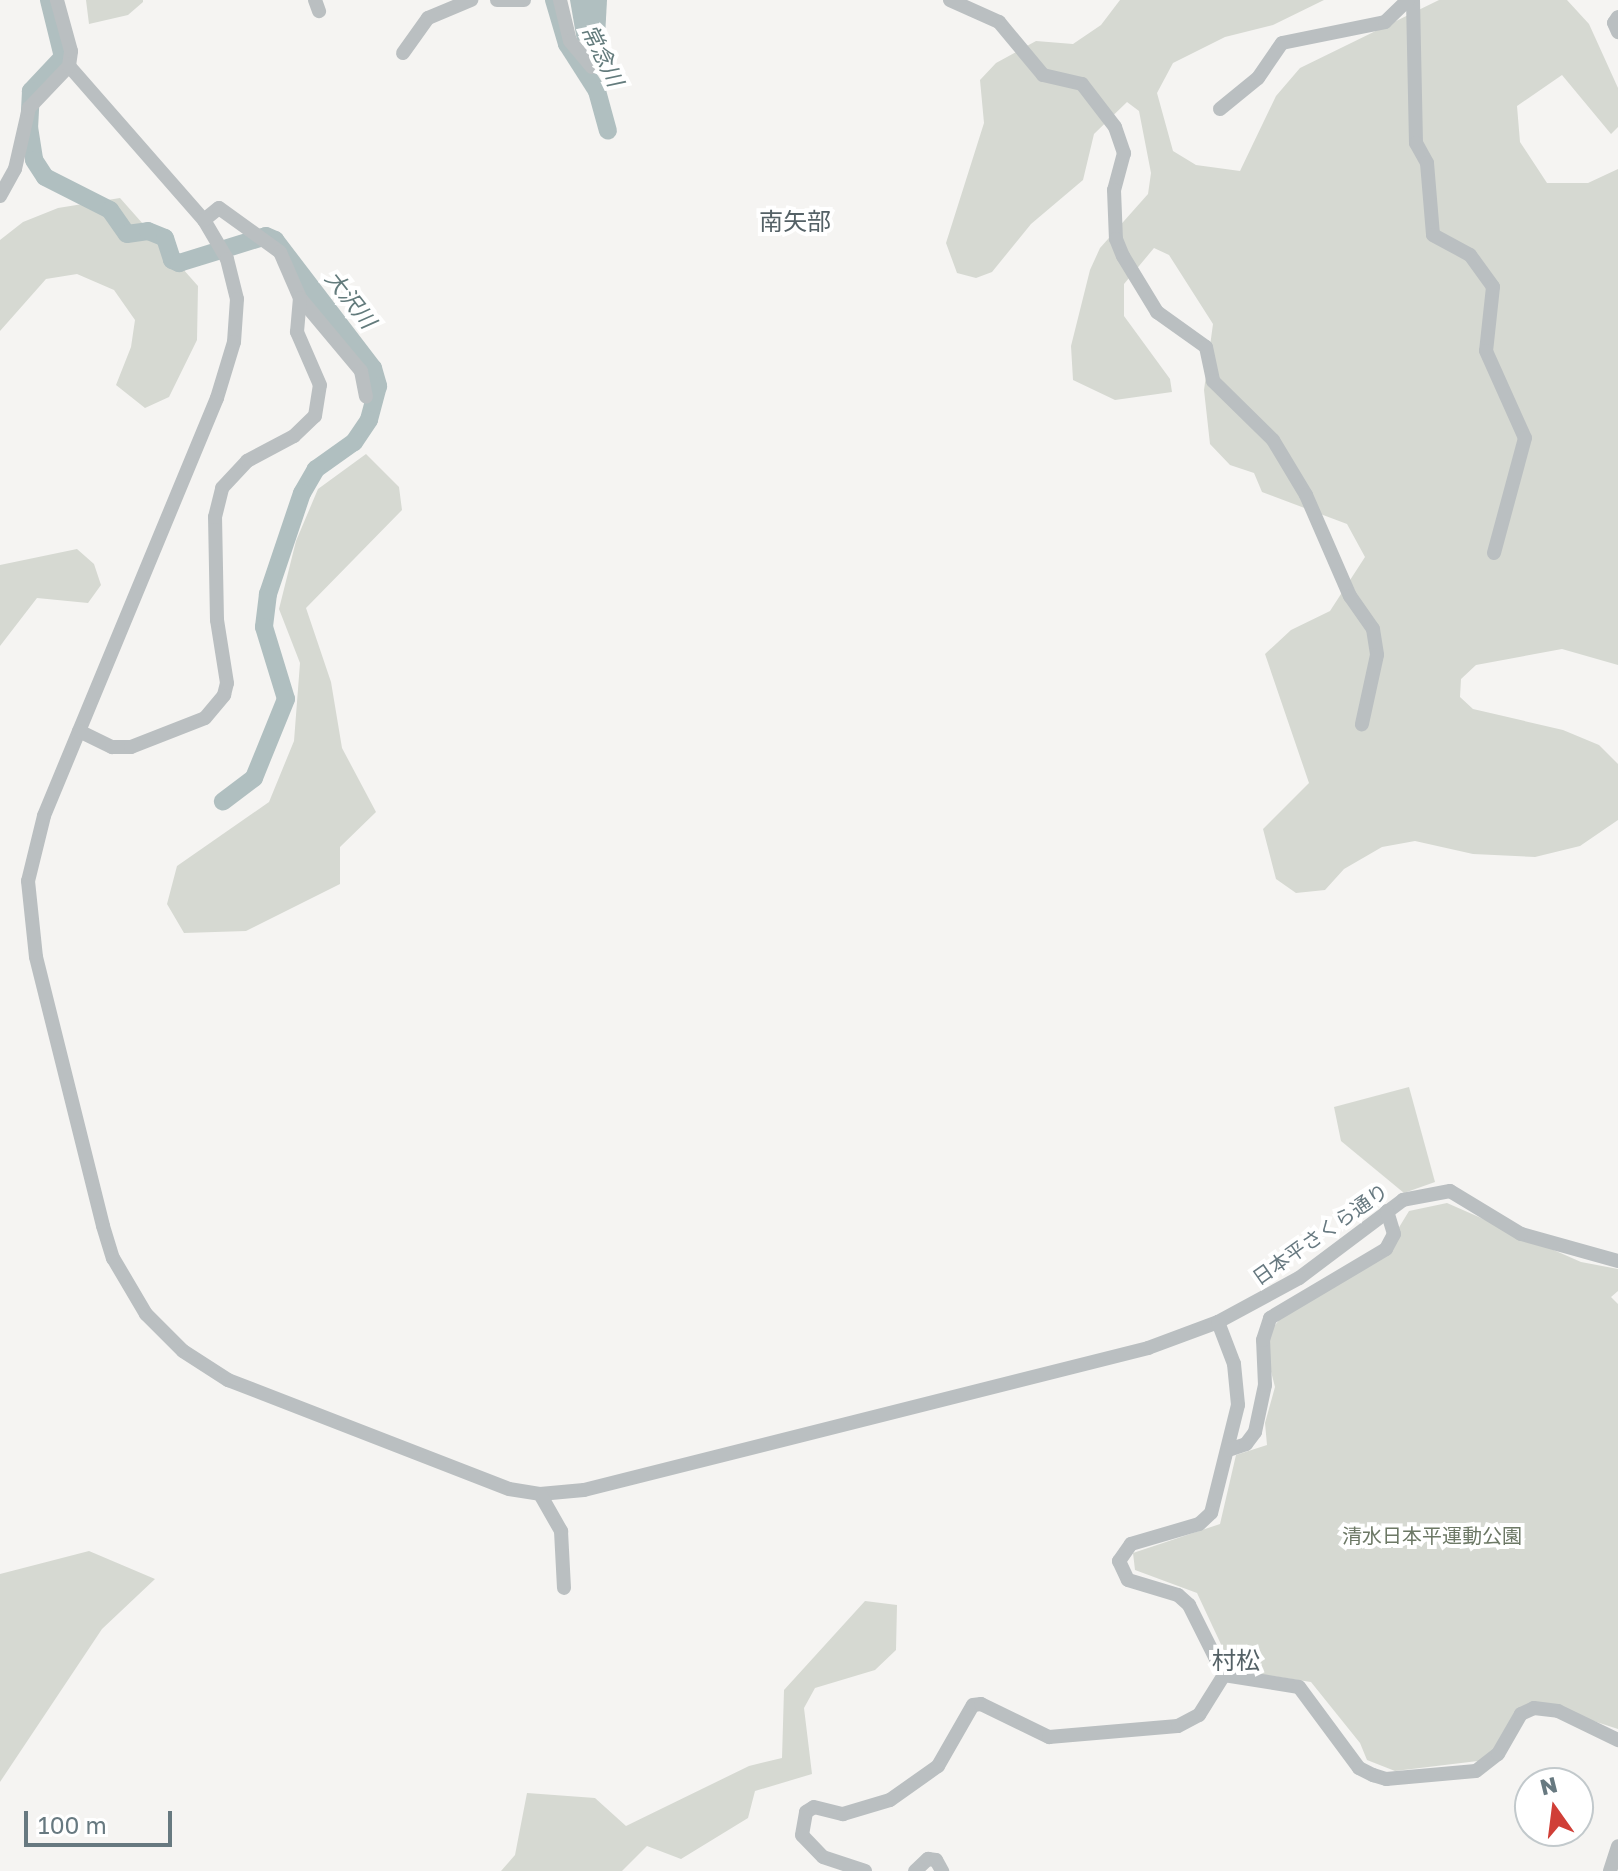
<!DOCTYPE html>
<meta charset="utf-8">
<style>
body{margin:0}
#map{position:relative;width:1618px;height:1871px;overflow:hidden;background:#f5f4f2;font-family:"Golos Text","Noto Sans JP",sans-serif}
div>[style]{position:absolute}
.green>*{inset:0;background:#d6d9d2}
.water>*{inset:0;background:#b0bfc0}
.river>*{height:18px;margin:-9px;padding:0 9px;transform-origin:9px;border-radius:9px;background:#b0bfc0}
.minor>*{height:14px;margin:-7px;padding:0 7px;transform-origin:7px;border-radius:7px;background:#babfc1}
span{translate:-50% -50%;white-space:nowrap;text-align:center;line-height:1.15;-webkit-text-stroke:8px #fff;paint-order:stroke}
.street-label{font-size:20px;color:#677980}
.park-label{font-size:20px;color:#6c7865}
.water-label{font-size:22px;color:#637b7c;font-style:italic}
.quarter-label{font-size:24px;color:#546166}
.north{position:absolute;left:1514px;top:1767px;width:80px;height:80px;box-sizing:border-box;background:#fff;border:2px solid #c2c9cc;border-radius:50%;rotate:346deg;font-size:22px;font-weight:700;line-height:32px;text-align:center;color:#677980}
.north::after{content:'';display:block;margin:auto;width:28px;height:36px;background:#d03f37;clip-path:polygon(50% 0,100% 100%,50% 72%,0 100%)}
.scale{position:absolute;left:24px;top:1811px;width:148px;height:36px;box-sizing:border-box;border:4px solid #677980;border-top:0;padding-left:10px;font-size:24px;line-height:28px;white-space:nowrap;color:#677980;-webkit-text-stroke:6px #fff;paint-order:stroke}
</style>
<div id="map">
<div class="green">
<i style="clip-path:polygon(86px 0,143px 0,143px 2px,128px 15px,89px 24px)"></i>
<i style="clip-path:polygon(1120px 0,1324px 0,1273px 25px,1225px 37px,1173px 63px,1157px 93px,1173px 151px,1196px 165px,1240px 171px,1276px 96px,1300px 68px,1439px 0,1567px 0,1589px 24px,1618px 88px,1618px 127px,1611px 134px,1562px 75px,1517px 106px,1520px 142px,1547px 183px,1588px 183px,1618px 169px,1618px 665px,1562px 649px,1476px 665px,1461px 679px,1460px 697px,1473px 709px,1563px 730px,1599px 745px,1618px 764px,1618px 820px,1580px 846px,1535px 857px,1473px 854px,1415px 841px,1382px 847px,1344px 869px,1325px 890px,1296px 893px,1276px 879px,1263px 829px,1309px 783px,1265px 654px,1291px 630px,1330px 611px,1365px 557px,1347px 524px,1262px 492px,1254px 473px,1230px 465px,1210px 444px,1204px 390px,1213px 324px,1169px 255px,1154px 248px,1124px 284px,1124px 316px,1170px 379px,1172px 392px,1115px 400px,1073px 380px,1071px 346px,1090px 270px,1100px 248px,1148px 194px,1151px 173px,1139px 111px,1127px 102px,1094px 134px,1083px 180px,1031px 224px,992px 272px,976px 278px,957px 273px,946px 243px,984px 123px,980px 80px,996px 63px,1036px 41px,1073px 44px,1101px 25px)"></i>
<i style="clip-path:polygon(120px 198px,198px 286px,197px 340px,169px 397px,145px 408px,116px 385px,131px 347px,135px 320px,114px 290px,77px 274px,46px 279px,0 331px,0 240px,23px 222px,58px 208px)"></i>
<i style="clip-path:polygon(366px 454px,399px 487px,402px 510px,306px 608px,331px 682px,342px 748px,376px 812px,340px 847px,340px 884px,246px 931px,184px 933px,167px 904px,177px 866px,269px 802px,294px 741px,300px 663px,279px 609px,296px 541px,318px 489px)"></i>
<i style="clip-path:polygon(77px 549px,94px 564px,101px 585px,88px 603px,37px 598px,0 646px,0 565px)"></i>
<i style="clip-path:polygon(1409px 1087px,1435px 1182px,1404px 1193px,1341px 1141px,1334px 1107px)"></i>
<i style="clip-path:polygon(1447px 1203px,1581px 1262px,1618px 1269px,1618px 1291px,1611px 1297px,1618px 1304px,1618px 1729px,1578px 1716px,1517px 1714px,1486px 1760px,1395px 1771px,1367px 1760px,1360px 1743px,1311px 1682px,1233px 1670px,1197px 1593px,1135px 1570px,1133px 1553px,1220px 1524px,1236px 1455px,1267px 1445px,1265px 1423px,1275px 1387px,1263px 1340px,1284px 1314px,1381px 1257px,1409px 1211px)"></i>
<i style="clip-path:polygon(89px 1551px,155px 1579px,102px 1629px,0 1782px,0 1574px)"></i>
<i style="clip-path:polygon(865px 1601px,897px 1605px,896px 1650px,875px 1670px,815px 1688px,804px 1708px,812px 1774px,755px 1791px,748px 1818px,681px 1859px,647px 1846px,622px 1871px,501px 1871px,515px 1855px,527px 1793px,595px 1798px,626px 1826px,749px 1766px,782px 1758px,784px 1690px)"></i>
</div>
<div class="water">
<i style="clip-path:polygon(570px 0,607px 0,605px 37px,577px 41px)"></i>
</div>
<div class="river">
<i style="left:49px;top:0;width:59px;rotate:76.2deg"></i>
<i style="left:63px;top:57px;width:47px;rotate:133.3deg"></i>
<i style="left:31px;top:91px;width:36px;rotate:93deg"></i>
<i style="left:29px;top:127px;width:33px;rotate:81deg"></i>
<i style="left:34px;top:160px;width:20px;rotate:57deg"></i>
<i style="left:45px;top:177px;width:73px;rotate:26.9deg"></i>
<i style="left:110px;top:210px;width:29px;rotate:55deg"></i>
<i style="left:127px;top:234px;width:21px;rotate:-8deg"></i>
<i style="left:148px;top:231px;width:18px;rotate:22deg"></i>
<i style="left:165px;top:238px;width:23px;rotate:72deg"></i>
<i style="left:172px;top:260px;width:8px;rotate:23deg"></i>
<i style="left:179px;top:263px;width:91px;rotate:-17.2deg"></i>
<i style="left:266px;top:236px;width:10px;rotate:24deg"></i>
<i style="left:275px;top:240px;width:161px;rotate:52.6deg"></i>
<i style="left:373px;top:368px;width:19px;rotate:74deg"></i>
<i style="left:378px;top:386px;width:35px;rotate:105deg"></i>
<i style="left:369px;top:420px;width:27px;rotate:124deg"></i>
<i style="left:354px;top:442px;width:47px;rotate:144.6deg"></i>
<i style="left:316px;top:469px;width:28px;rotate:120deg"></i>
<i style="left:302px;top:493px;width:107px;rotate:108.6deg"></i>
<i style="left:268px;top:594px;width:33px;rotate:97deg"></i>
<i style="left:264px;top:627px;width:75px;rotate:73deg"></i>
<i style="left:286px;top:699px;width:85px;rotate:112.1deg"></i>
<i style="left:254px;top:778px;width:39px;rotate:143deg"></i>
<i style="left:554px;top:0;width:46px;rotate:73.5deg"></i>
<i style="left:567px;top:44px;width:56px;rotate:57.4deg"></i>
<i style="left:597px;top:91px;width:41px;rotate:74.6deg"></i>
</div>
<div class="minor">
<i style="left:315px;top:0;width:12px;rotate:70deg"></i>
<i style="left:497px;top:0;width:27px"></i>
<i style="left:560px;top:0;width:42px;rotate:76.3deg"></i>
<i style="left:570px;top:41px;width:34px;rotate:50deg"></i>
<i style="left:950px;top:0;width:54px;rotate:24.2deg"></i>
<i style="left:999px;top:22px;width:69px;rotate:50.3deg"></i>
<i style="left:1043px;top:75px;width:40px;rotate:13deg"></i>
<i style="left:1082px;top:84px;width:54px;rotate:52.5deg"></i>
<i style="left:1115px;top:127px;width:28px;rotate:71deg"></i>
<i style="left:1124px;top:153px;width:38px;rotate:105deg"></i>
<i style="left:1114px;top:190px;width:49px;rotate:87.7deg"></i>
<i style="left:1116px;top:239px;width:18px;rotate:68deg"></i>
<i style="left:1123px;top:256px;width:66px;rotate:58.7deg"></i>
<i style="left:1157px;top:312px;width:60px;rotate:35.5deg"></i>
<i style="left:1206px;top:347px;width:35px;rotate:78deg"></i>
<i style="left:1213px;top:381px;width:84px;rotate:44.5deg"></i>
<i style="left:1273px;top:440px;width:64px;rotate:59deg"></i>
<i style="left:1306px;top:495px;width:110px;rotate:66.5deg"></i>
<i style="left:1350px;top:596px;width:40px;rotate:55.1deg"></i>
<i style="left:1373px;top:629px;width:26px;rotate:81deg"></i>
<i style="left:1377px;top:655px;width:71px;rotate:102.3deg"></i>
<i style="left:1413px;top:0;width:143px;rotate:88.8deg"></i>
<i style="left:1416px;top:143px;width:23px;rotate:61deg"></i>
<i style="left:1427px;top:163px;width:72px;rotate:85.2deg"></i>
<i style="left:1433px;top:235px;width:42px;rotate:28.4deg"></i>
<i style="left:1470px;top:255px;width:39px;rotate:54deg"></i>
<i style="left:1493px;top:287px;width:64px;rotate:96.2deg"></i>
<i style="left:1486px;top:351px;width:95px;rotate:65.9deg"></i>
<i style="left:1525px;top:438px;width:119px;rotate:105.1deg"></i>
<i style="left:1618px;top:17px;width:7px;rotate:124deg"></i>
<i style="left:1614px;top:23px;width:10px;rotate:66deg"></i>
<i style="left:403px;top:53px;width:43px;rotate:-54.5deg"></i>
<i style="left:428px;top:18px;width:47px;rotate:-22.7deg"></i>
<i style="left:69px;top:66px;width:205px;rotate:48.8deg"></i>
<i style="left:204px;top:220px;width:45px;rotate:59.5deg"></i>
<i style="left:227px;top:259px;width:41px;rotate:76deg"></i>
<i style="left:237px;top:299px;width:43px;rotate:94deg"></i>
<i style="left:234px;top:342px;width:59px;rotate:106.9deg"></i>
<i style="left:217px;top:398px;width:452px;rotate:112.5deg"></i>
<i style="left:44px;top:816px;width:67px;rotate:103.8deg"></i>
<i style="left:28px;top:881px;width:76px;rotate:84deg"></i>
<i style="left:36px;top:957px;width:277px;rotate:76deg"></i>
<i style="left:103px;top:1226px;width:34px;rotate:73deg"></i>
<i style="left:113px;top:1258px;width:65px;rotate:59.5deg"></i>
<i style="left:146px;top:1314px;width:52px;rotate:45deg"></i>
<i style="left:183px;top:1351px;width:54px;rotate:32.8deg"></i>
<i style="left:228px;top:1380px;width:301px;rotate:21.2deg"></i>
<i style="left:509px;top:1489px;width:31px;rotate:9deg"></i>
<i style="left:540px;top:1494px;width:44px;rotate:-5.2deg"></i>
<i style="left:584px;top:1490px;width:582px;rotate:-14.13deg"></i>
<i style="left:1148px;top:1348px;width:75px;rotate:-20.4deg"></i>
<i style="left:1220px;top:109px;width:49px;rotate:-39.2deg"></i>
<i style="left:1258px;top:78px;width:42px;rotate:-55.6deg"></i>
<i style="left:1282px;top:43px;width:105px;rotate:-11.5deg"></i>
<i style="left:1385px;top:22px;width:32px;rotate:-44deg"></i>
<i style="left:0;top:196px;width:31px;rotate:-61deg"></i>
<i style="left:15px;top:169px;width:63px;rotate:-77.1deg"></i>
<i style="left:29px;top:108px;width:58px;rotate:-46.4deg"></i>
<i style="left:69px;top:66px;width:15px;rotate:-82deg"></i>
<i style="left:71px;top:51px;width:53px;rotate:-105.4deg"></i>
<i style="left:204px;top:220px;width:19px;rotate:-39deg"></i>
<i style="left:219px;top:208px;width:75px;rotate:35.8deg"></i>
<i style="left:280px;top:252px;width:50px;rotate:66.5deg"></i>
<i style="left:300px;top:298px;width:95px;rotate:50.1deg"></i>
<i style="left:361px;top:371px;width:26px;rotate:79deg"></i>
<i style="left:79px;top:731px;width:37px;rotate:26deg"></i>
<i style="left:112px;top:747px;width:19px"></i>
<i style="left:131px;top:747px;width:79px;rotate:-21.4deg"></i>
<i style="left:205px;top:718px;width:30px;rotate:-50deg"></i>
<i style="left:224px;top:695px;width:12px;rotate:-76deg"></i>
<i style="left:227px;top:683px;width:64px;rotate:-99deg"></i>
<i style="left:217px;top:620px;width:103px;rotate:-91.1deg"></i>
<i style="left:215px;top:517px;width:30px;rotate:-76deg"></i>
<i style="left:222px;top:488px;width:37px;rotate:-47deg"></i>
<i style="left:247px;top:461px;width:53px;rotate:-28deg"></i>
<i style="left:294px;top:436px;width:29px;rotate:-44deg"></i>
<i style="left:315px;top:416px;width:31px;rotate:-81deg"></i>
<i style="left:320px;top:385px;width:58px;rotate:-113.5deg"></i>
<i style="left:297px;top:332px;width:34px;rotate:-85deg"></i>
<i style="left:1618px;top:1261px;width:101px;rotate:-164.4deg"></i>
<i style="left:1521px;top:1234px;width:83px;rotate:-148.8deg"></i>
<i style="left:1450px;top:1191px;width:48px;rotate:169.2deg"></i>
<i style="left:1403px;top:1200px;width:130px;rotate:143.1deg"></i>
<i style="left:1299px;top:1278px;width:92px;rotate:151.5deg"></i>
<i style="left:1218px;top:1322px;width:45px;rotate:69.1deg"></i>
<i style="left:1234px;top:1364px;width:41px;rotate:84.4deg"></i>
<i style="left:1238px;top:1405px;width:111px;rotate:104deg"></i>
<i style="left:1211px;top:1513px;width:16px;rotate:137deg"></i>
<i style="left:1199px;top:1524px;width:71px;rotate:163.6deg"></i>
<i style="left:1131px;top:1544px;width:21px;rotate:125deg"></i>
<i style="left:1119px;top:1561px;width:21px;rotate:65deg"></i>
<i style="left:1128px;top:1580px;width:52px;rotate:16.7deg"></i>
<i style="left:1178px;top:1595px;width:15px;rotate:42deg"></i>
<i style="left:1189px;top:1605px;width:78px;rotate:63.4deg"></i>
<i style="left:1224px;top:1675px;width:76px;rotate:9.1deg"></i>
<i style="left:1299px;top:1687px;width:101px;rotate:53.5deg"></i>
<i style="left:1359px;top:1768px;width:16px;rotate:27deg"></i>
<i style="left:1373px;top:1775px;width:14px;rotate:17deg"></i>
<i style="left:1386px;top:1779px;width:90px;rotate:-5.1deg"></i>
<i style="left:1476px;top:1771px;width:28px;rotate:-38deg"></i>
<i style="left:1498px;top:1754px;width:46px;rotate:-60.1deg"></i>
<i style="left:1521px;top:1714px;width:14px;rotate:-25deg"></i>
<i style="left:1534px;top:1708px;width:24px;rotate:7deg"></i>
<i style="left:1558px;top:1711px;width:67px;rotate:25.8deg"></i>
<i style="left:1228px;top:1450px;width:19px;rotate:-18deg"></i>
<i style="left:1246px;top:1444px;width:15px;rotate:-53deg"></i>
<i style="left:1255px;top:1432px;width:48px;rotate:-78deg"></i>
<i style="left:1265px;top:1385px;width:45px;rotate:-92.5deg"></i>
<i style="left:1263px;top:1340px;width:23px;rotate:-72deg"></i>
<i style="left:1270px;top:1318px;width:135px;rotate:-30.7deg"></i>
<i style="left:1386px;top:1249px;width:17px;rotate:-62deg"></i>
<i style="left:1394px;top:1234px;width:24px;rotate:-107deg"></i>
<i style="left:540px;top:1494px;width:43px;rotate:60.4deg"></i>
<i style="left:561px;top:1531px;width:57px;rotate:87deg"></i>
<i style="left:865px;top:1871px;width:44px;rotate:-161.6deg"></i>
<i style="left:823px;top:1857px;width:30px;rotate:-134deg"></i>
<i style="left:802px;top:1835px;width:23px;rotate:-80deg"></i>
<i style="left:806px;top:1812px;width:9px;rotate:-32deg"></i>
<i style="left:814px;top:1807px;width:30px;rotate:14deg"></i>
<i style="left:843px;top:1814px;width:49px;rotate:-16.6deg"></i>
<i style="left:890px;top:1800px;width:59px;rotate:-35.3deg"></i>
<i style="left:938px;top:1766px;width:70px;rotate:-60.2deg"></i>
<i style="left:973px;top:1705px;width:8px;rotate:-7deg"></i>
<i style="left:981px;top:1704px;width:76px;rotate:25.9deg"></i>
<i style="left:1049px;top:1737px;width:129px;rotate:-4.9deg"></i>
<i style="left:1178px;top:1726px;width:24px;rotate:-28deg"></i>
<i style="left:1199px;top:1715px;width:47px;rotate:-58deg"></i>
<i style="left:915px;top:1871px;width:18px;rotate:-43deg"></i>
<i style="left:928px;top:1859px;width:8px;rotate:7deg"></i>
<i style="left:936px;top:1860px;width:13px;rotate:61deg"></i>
<i style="left:1610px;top:1871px;width:26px;rotate:-72deg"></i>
</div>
<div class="street-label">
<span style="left:1320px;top:1234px;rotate:-35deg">日本平さくら通り</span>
</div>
<div class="park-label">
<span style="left:1432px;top:1535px">清水日本平運動公園</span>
</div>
<div class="water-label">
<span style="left:603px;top:55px;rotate:64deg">常念川</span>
<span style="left:351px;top:299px;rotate:52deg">大沢川</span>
</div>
<div class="quarter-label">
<span style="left:795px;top:221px">南矢部</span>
<span style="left:1236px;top:1660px">村松</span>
</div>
<div class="north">N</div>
<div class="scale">100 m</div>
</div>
